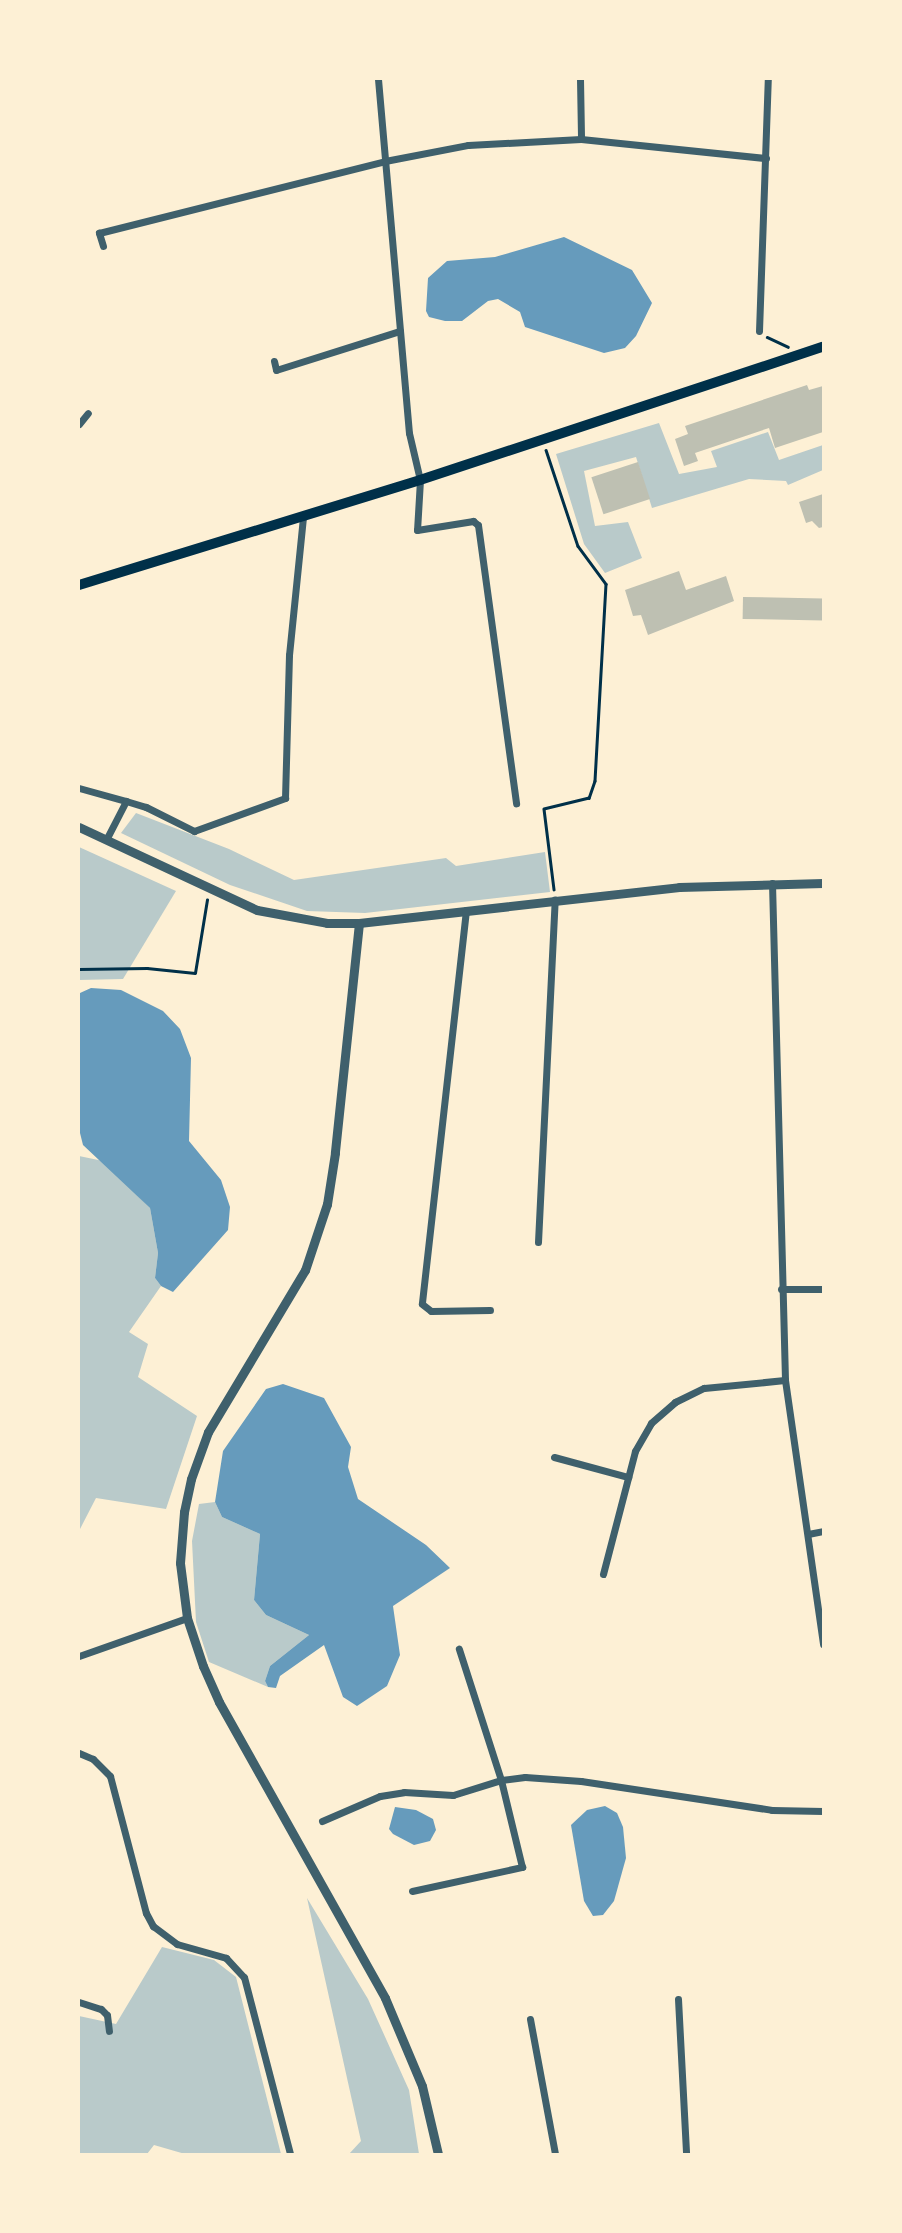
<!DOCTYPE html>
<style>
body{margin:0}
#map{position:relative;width:902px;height:2233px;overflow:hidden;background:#fdf0d5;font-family:Rubik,sans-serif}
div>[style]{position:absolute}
.green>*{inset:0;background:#b9caca}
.water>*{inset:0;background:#669bbc}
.building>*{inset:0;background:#bec0b2;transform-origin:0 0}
.path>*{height:2.5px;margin:-1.25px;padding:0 1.25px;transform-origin:1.25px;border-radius:1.25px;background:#003049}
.minor>*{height:7px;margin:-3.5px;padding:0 3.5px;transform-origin:3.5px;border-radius:3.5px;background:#3f606c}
.tertiary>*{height:9px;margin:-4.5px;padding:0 4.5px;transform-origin:4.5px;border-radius:4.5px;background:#3f606c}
.secondary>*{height:10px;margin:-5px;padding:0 5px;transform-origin:5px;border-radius:5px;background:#003049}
span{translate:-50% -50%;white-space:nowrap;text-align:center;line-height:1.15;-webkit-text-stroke:5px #fdf0d5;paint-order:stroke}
.frame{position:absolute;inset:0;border:80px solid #fdf0d5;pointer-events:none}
</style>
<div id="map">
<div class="green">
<i style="clip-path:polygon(659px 423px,679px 474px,717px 467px,711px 451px,768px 432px,779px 460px,823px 445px,823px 470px,788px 485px,786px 481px,749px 479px,652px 508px,636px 457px,584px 471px,595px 526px,628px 522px,642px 558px,605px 573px,584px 544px,556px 454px)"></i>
<i style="clip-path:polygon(136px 813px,229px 849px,294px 880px,446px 858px,456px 866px,545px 852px,550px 892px,365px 913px,307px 911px,230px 885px,121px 833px)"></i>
<i style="clip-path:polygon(79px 847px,176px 891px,123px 979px,79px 980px)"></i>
<i style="clip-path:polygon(79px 1156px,103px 1161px,150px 1208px,158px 1253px,155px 1278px,161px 1286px,129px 1332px,148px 1344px,138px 1377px,197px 1416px,166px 1509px,96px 1498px,79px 1531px)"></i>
<i style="clip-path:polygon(215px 1502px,222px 1517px,260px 1534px,254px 1600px,266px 1615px,309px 1635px,270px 1666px,265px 1681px,268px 1687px,209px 1662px,196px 1622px,192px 1541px,199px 1504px)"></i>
<i style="clip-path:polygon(307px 1898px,368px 1999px,409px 2090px,419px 2154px,349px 2154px,361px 2141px)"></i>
<i style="clip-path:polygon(162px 1947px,214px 1960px,236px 1977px,281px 2154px,185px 2154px,154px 2145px,147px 2154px,79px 2154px,79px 2016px,116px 2024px)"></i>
</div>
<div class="water">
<i style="clip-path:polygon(564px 237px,632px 270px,652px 303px,636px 336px,625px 348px,604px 353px,525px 327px,520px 312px,498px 299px,488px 301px,462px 321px,445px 321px,429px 317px,426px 311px,428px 278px,447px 261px,495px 257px)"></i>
<i style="clip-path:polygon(91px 988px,121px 990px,163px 1011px,180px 1029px,191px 1058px,189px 1141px,221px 1180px,230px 1207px,228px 1230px,173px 1292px,161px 1286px,155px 1278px,158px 1253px,150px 1208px,83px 1145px,79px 1129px,79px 1000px,80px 993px)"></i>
<i style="clip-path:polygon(283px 1384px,324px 1398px,351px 1447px,348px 1467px,358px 1499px,426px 1545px,450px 1568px,393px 1606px,400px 1655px,387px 1686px,357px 1706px,343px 1697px,324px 1645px,280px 1676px,276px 1688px,268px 1687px,265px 1681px,270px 1666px,309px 1635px,266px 1615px,254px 1600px,260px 1534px,222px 1517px,215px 1502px,223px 1451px,266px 1389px)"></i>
<i style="clip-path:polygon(605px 1806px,617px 1813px,623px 1827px,626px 1858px,614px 1901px,603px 1915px,593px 1916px,584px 1901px,571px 1825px,587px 1810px)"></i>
<i style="clip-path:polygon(395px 1807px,416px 1810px,433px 1819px,436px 1830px,430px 1841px,414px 1845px,393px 1834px,389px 1829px)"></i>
</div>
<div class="building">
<i style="clip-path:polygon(807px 385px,809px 390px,823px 386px,823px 432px,775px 448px,769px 428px,695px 453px,698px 461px,684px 466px,675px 439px,688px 434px,685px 426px)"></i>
<i style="left:638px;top:462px;width:39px;height:49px;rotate:72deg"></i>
<i style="clip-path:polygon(823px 494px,823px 527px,819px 528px,812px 521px,806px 523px,799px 502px)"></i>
<i style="clip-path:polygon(679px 571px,686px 590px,726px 576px,734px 601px,648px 635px,641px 615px,633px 616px,625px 590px)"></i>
<i style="left:743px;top:597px;width:80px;height:22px;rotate:1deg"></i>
</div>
<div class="path">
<i style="left:767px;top:337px;width:23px;rotate:25deg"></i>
<i style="left:546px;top:450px;width:101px;rotate:71.6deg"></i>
<i style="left:578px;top:546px;width:47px;rotate:53.6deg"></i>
<i style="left:606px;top:584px;width:197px;rotate:93.2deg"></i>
<i style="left:595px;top:781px;width:18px;rotate:109deg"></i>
<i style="left:589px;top:798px;width:46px;rotate:166.3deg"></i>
<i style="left:544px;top:809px;width:81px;rotate:82.9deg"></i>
<i style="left:79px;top:969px;width:68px;rotate:-0.8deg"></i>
<i style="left:147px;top:968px;width:48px;rotate:5.9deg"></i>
<i style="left:195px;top:973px;width:74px;rotate:-80.7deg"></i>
</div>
<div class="minor">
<i style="left:378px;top:79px;width:355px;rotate:85deg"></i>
<i style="left:409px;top:433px;width:48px;rotate:76.8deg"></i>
<i style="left:420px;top:480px;width:50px;rotate:93.4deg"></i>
<i style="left:417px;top:530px;width:57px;rotate:-9.1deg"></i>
<i style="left:473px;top:521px;width:6px;rotate:39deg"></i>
<i style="left:478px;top:525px;width:281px;rotate:82.2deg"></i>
<i style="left:580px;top:79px;width:60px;rotate:89deg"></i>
<i style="left:103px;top:246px;width:14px;rotate:-107deg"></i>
<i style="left:99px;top:233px;width:295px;rotate:-14.1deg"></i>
<i style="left:385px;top:161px;width:85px;rotate:-10.9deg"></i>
<i style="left:468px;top:145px;width:113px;rotate:-3deg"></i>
<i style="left:581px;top:139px;width:186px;rotate:5.9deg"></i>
<i style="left:759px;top:331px;width:252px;rotate:-88deg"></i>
<i style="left:274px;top:361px;width:9px;rotate:77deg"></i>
<i style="left:276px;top:370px;width:130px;rotate:-17.5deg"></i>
<i style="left:79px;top:424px;width:14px;rotate:-51deg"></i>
<i style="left:79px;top:788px;width:49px;rotate:15.5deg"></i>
<i style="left:126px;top:801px;width:42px;rotate:117.2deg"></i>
<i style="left:126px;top:801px;width:21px;rotate:17deg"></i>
<i style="left:146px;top:807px;width:54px;rotate:26.6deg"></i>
<i style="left:194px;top:831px;width:97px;rotate:-19.9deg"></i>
<i style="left:285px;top:798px;width:143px;rotate:-88.4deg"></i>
<i style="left:289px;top:655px;width:140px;rotate:-84.2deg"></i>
<i style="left:772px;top:883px;width:497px;rotate:88.5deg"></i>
<i style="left:785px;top:1380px;width:267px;rotate:81.8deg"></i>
<i style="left:466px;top:910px;width:396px;rotate:96.4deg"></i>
<i style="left:422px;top:1304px;width:11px;rotate:38deg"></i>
<i style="left:431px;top:1311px;width:59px;rotate:-1deg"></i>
<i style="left:538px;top:1242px;width:343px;rotate:-87.2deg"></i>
<i style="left:781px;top:1289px;width:42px"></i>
<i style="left:554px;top:1457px;width:77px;rotate:15.1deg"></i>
<i style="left:808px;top:1534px;width:15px;rotate:-11deg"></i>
<i style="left:603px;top:1574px;width:127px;rotate:-75.4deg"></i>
<i style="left:635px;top:1451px;width:32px;rotate:-60deg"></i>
<i style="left:651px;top:1423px;width:32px;rotate:-41deg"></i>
<i style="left:675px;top:1402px;width:32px;rotate:-26deg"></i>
<i style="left:704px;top:1388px;width:81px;rotate:-5.6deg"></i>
<i style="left:79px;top:1656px;width:114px;rotate:-19.4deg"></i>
<i style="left:79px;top:1753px;width:15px;rotate:23deg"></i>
<i style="left:93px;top:1759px;width:24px;rotate:45deg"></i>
<i style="left:110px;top:1776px;width:142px;rotate:75.3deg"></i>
<i style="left:146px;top:1913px;width:15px;rotate:62deg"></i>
<i style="left:153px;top:1926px;width:30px;rotate:37deg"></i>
<i style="left:177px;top:1944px;width:51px;rotate:15.9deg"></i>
<i style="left:226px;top:1958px;width:26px;rotate:47deg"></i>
<i style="left:244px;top:1977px;width:183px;rotate:75.4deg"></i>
<i style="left:322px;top:1821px;width:63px;rotate:-23.3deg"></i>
<i style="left:380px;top:1796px;width:24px;rotate:-9deg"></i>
<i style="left:404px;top:1792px;width:49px;rotate:3.5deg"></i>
<i style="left:453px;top:1795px;width:50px;rotate:-17.4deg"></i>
<i style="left:501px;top:1780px;width:24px;rotate:-7deg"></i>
<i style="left:525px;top:1777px;width:56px;rotate:4.1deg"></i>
<i style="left:581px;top:1781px;width:193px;rotate:8.6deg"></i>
<i style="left:772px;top:1810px;width:51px;rotate:1.1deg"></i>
<i style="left:412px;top:1891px;width:113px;rotate:-12.3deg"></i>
<i style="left:522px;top:1867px;width:89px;rotate:-103.6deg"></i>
<i style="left:501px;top:1780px;width:138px;rotate:-107.8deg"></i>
<i style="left:678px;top:1999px;width:155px;rotate:87deg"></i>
<i style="left:79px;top:2002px;width:23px;rotate:18deg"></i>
<i style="left:101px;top:2009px;width:8px;rotate:45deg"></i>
<i style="left:107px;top:2015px;width:16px;rotate:83deg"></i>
<i style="left:530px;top:2019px;width:137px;rotate:79.5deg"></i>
</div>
<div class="tertiary">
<i style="left:79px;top:827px;width:196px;rotate:25deg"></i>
<i style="left:257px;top:910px;width:71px;rotate:10.5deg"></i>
<i style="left:327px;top:923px;width:32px"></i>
<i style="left:359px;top:923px;width:322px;rotate:-6.4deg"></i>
<i style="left:679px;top:887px;width:144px;rotate:-1.6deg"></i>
<i style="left:359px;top:923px;width:231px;rotate:96deg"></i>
<i style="left:335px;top:1153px;width:52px;rotate:98.9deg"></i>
<i style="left:327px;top:1204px;width:70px;rotate:108.4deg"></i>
<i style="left:305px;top:1270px;width:189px;rotate:120.9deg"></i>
<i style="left:208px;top:1432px;width:50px;rotate:109.9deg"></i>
<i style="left:191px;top:1479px;width:34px;rotate:102deg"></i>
<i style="left:184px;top:1512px;width:51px;rotate:94.5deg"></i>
<i style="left:180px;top:1563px;width:55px;rotate:82.7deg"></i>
<i style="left:187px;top:1618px;width:51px;rotate:71.6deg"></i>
<i style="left:203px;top:1666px;width:39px;rotate:66deg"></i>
<i style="left:219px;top:1702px;width:339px;rotate:60.7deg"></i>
<i style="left:385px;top:1998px;width:95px;rotate:67.2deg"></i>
<i style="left:422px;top:2086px;width:70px;rotate:76.8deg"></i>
</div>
<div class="secondary">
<i style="left:79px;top:585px;width:357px;rotate:-17.1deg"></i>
<i style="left:420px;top:480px;width:424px;rotate:-18.3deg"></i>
</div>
<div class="frame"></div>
</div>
